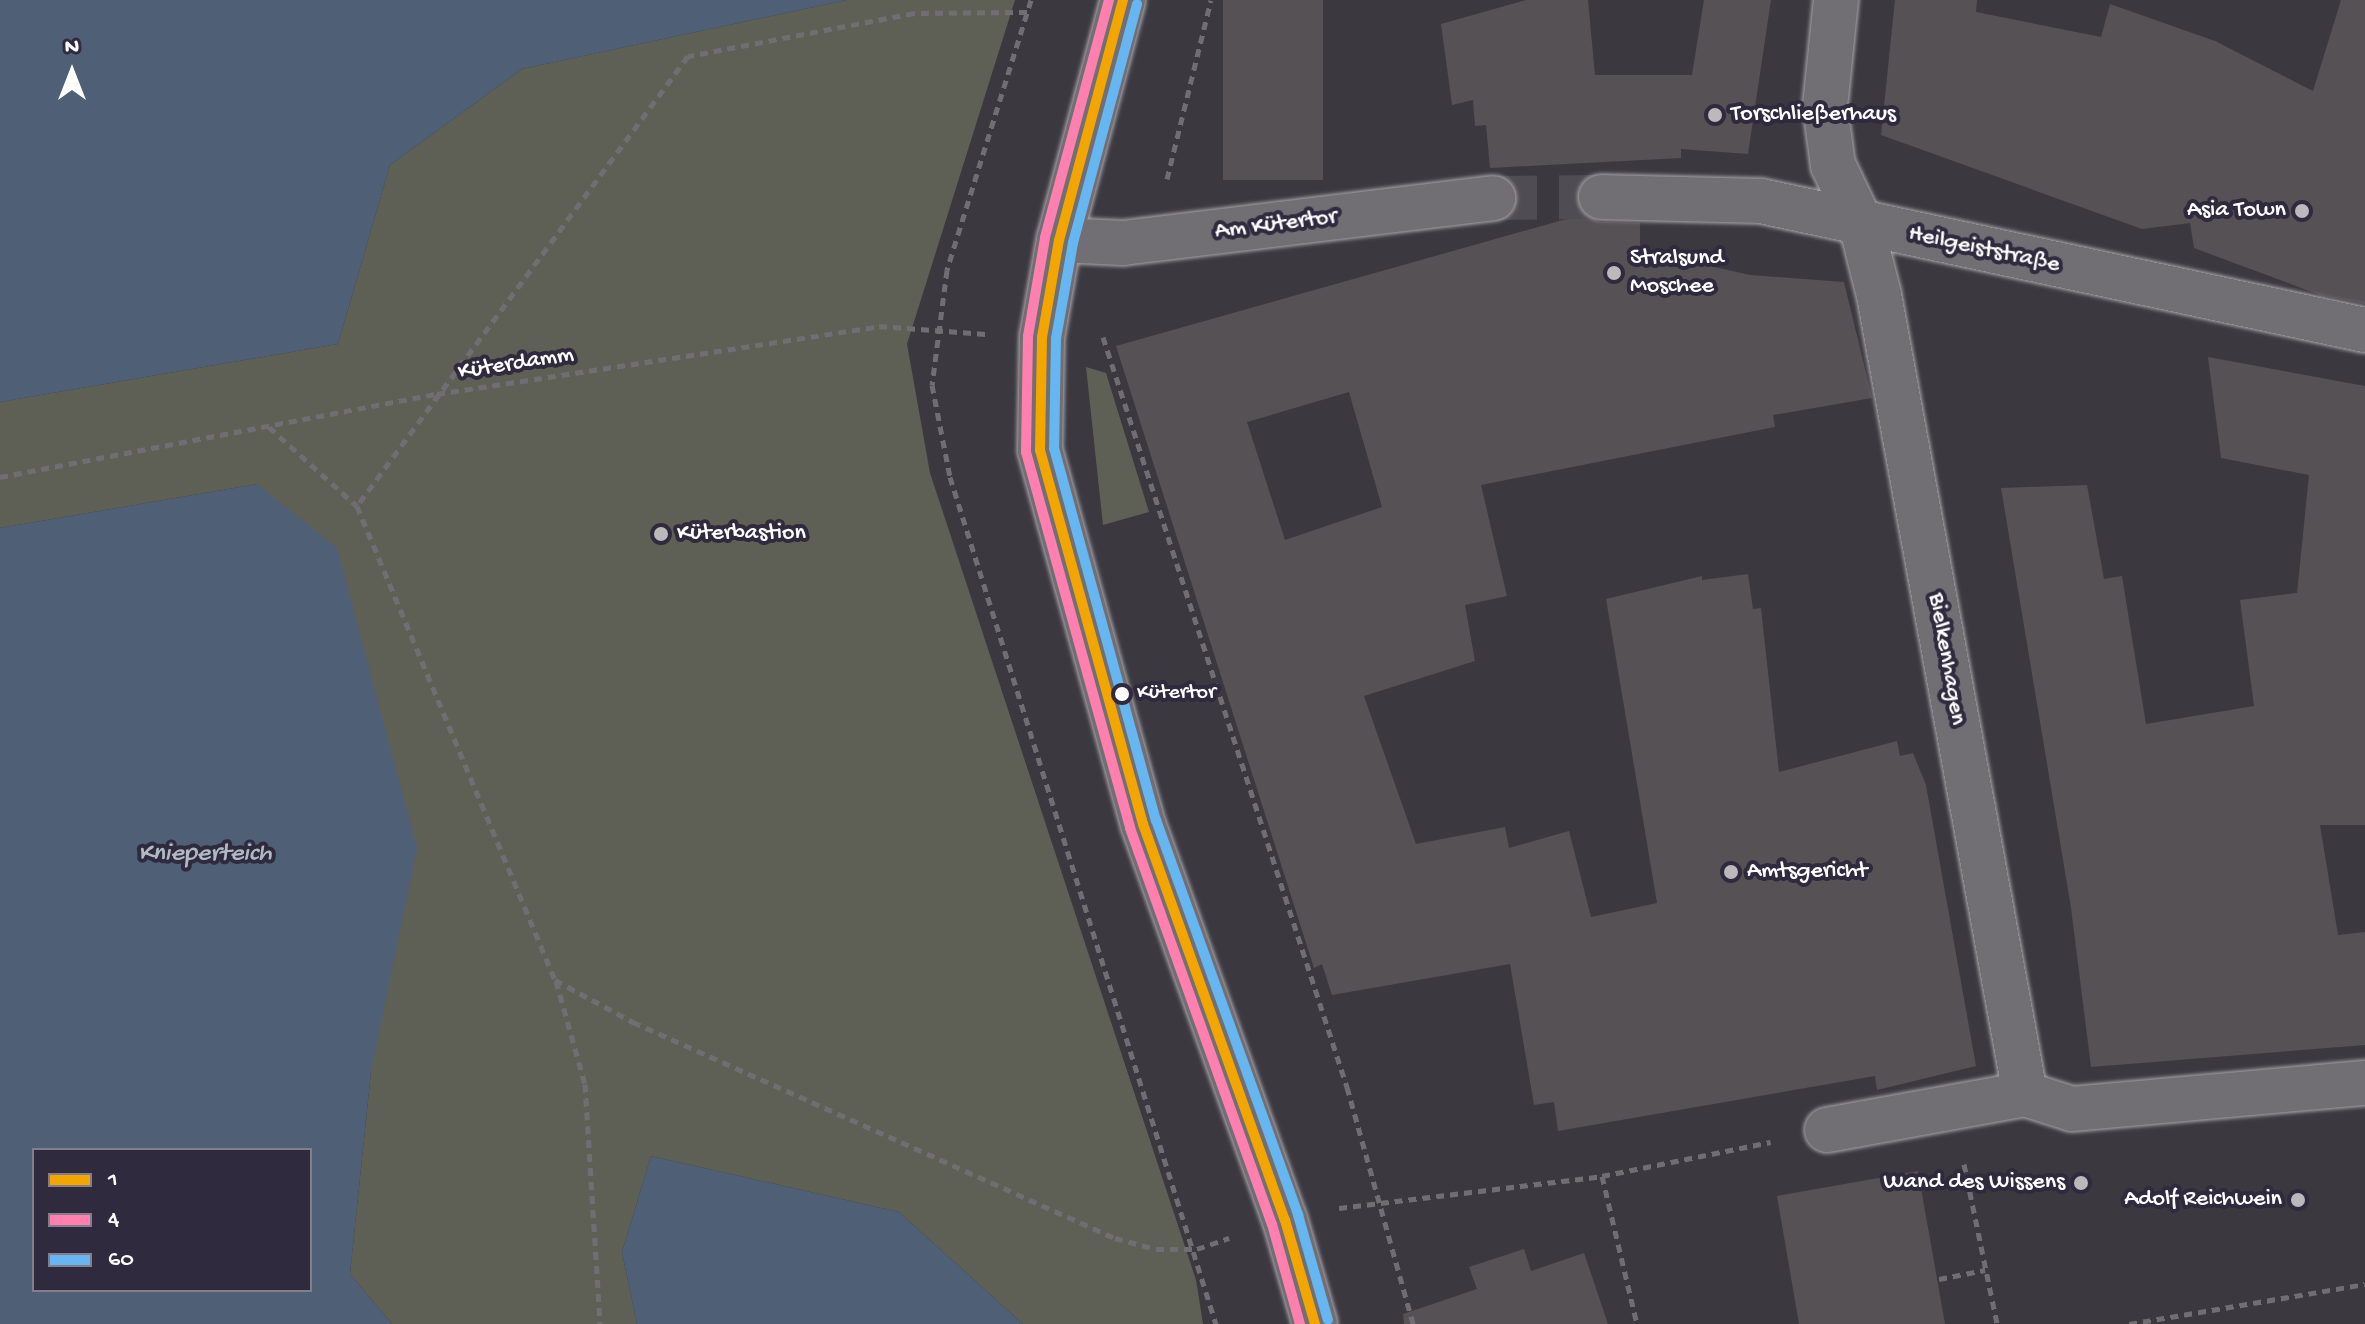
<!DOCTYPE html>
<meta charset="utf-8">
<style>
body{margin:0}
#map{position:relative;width:2365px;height:1324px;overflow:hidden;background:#3c3840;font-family:"Gochi Hand",sans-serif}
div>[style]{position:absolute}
.green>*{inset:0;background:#5f6055}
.water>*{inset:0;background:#4e5f76}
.building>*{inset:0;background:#555154;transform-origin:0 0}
.street-tunnel>*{height:44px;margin-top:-22px;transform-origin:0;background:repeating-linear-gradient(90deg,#504c53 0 44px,transparent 0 66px)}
.path>*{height:5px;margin-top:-2.5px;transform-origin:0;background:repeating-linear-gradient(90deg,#706e73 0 8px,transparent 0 14px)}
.roads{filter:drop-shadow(0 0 2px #a7a5a9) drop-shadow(0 0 2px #a7a5a9)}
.street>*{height:44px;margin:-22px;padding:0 22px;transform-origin:22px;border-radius:22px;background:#716f74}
.secondary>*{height:44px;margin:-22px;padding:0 22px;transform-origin:22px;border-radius:22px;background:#716f74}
.bus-1>*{height:10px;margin:-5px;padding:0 5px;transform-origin:5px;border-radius:5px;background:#f3a500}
.bus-2>*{height:10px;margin:-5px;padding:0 5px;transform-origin:5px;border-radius:5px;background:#ff80ae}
.bus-3>*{height:10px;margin:-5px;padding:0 5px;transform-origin:5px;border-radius:5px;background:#66b6f1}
.dots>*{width:22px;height:22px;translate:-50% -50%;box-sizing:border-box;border:4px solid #2f2a3d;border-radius:50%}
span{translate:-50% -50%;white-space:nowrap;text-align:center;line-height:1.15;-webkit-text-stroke:8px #2f2a3d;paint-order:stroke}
.bus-label{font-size:22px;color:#fff}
.left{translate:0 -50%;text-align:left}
.poi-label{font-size:24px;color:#fff}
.right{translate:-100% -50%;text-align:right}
.street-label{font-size:24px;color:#fff}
.water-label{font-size:26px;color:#b0b9c4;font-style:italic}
.legend{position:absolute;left:32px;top:1148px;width:280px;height:144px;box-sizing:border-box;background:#2f2a3d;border:2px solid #827f8b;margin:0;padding:10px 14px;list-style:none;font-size:24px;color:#fff}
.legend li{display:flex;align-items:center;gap:16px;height:40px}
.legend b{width:40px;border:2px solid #827f8b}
.north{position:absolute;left:32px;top:32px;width:80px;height:80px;-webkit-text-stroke:6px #2f2a3d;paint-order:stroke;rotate:0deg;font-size:22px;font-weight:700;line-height:32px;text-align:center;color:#fff}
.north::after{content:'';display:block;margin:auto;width:28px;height:36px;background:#fff;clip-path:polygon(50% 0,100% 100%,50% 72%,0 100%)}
</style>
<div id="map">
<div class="green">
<i style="clip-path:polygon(847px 0,1015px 0,907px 344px,930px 473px,1196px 1280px,1203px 1324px,1023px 1324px,899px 1212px,651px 1156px,622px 1252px,637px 1324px,392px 1324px,350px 1274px,371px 1072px,257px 484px,0 528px,0 402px,338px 344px,390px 165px,522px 69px)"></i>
<i style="clip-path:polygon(1086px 367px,1106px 373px,1149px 512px,1103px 525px)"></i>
</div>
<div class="water">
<i style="clip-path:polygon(0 0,847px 0,522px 69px,390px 165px,338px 344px,0 402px)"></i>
<i style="clip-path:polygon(evenodd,257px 484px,337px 548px,417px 848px,371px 1072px,350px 1274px,392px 1324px,0 1324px,0 528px,257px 484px,34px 1150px,310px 1150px,310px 1290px,34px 1290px,34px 1150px)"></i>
<i style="clip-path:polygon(651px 1156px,899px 1212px,1023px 1324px,637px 1324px,622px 1252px)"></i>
</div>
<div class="building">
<i style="left:1223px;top:0;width:100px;height:180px"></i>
<i style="clip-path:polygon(1526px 0,1588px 0,1595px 75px,1692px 75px,1704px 0,1771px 0,1748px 154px,1681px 149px,1681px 158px,1490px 168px,1486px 125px,1475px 126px,1473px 100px,1452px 105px,1441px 24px)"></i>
<i style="clip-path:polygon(1895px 0,1977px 0,1976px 12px,2101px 37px,2110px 4px,2215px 41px,2313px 91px,2341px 0,2365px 0,2365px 304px,2320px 295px,2194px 248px,2190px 223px,2142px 229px,1881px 135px)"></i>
<i style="clip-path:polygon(evenodd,1584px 214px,1600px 222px,1640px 223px,1640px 250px,1750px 275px,1844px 282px,1872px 398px,1773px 415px,1775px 427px,1481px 485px,1507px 596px,1465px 605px,1475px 661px,1364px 696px,1416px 844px,1505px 827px,1509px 848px,1569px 831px,1591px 917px,1657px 903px,1606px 599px,1702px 576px,1702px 580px,1748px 574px,1753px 609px,1761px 608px,1779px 772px,1897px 741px,1900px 756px,1913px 753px,1926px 785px,1976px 1066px,1877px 1090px,1875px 1076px,1558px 1131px,1554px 1102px,1534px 1105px,1510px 964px,1332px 995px,1322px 964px,1314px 968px,1116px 346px,1584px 214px,1349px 392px,1382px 507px,1285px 540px,1247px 422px,1349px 392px)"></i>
<i style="clip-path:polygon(2208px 357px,2365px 386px,2365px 825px,2320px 825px,2338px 935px,2365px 932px,2365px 1045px,2091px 1067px,2071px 908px,2001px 488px,2087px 485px,2104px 579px,2122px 576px,2146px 724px,2254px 706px,2240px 600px,2297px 593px,2309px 475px,2221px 458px)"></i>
<i style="clip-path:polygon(1918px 1171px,1945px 1324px,1799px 1324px,1777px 1196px)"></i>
<i style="clip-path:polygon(1524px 1249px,1531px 1271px,1584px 1253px,1608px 1324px,1404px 1324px,1403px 1314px,1477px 1289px,1469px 1267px)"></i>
</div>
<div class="street-tunnel">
<i style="left:1493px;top:198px;width:108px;rotate:-0.5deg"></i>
</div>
<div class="path">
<i style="left:1031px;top:0;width:283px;rotate:107.3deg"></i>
<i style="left:947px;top:270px;width:116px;rotate:97.4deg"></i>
<i style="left:932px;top:385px;width:94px;rotate:78.9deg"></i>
<i style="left:950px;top:477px;width:888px;rotate:72.57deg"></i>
<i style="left:1027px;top:12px;width:113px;rotate:179.5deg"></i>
<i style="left:914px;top:13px;width:230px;rotate:169.2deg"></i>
<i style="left:688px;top:56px;width:559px;rotate:126.34deg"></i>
<i style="left:357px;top:506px;width:514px;rotate:67.33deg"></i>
<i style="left:555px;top:980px;width:89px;rotate:28.3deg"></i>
<i style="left:633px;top:1022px;width:528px;rotate:24.14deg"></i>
<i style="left:1115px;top:1238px;width:42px;rotate:15deg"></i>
<i style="left:1156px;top:1249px;width:41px"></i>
<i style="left:1197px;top:1249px;width:34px;rotate:-19deg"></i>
<i style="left:1167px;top:179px;width:184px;rotate:-76.2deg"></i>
<i style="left:1103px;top:337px;width:789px;rotate:71.98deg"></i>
<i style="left:1347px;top:1087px;width:246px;rotate:74.4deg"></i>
<i style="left:269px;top:427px;width:118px;rotate:41.9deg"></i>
<i style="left:0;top:477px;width:445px;rotate:-10.8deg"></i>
<i style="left:437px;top:394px;width:447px;rotate:-8.7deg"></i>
<i style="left:879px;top:326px;width:107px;rotate:4.3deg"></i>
<i style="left:556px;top:981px;width:107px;rotate:74.3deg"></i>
<i style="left:585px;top:1084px;width:240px;rotate:86.4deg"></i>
<i style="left:1964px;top:1164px;width:163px;rotate:78.3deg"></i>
<i style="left:1602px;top:1176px;width:152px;rotate:76.7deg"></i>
<i style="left:1339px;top:1208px;width:265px;rotate:-6.9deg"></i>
<i style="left:1602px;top:1176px;width:172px;rotate:-11.4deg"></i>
<i style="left:1939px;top:1279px;width:47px;rotate:-11.1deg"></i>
<i style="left:2129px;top:1324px;width:239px;rotate:-9.6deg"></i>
</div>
<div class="roads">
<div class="street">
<i style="left:1836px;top:0;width:107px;rotate:95.9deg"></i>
<i style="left:1825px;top:106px;width:60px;rotate:82.3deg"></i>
<i style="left:1833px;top:165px;width:65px;rotate:64.6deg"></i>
<i style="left:1861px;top:224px;width:73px;rotate:75.8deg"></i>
<i style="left:1879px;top:295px;width:812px;rotate:79.64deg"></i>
<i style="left:2025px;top:1094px;width:49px;rotate:17.7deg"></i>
<i style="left:2072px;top:1109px;width:294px;rotate:-5.1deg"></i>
<i style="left:1601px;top:197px;width:160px;rotate:1.4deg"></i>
<i style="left:1761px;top:201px;width:618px;rotate:12.06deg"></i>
<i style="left:1059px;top:240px;width:64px;rotate:2.7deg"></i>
<i style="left:1123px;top:243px;width:373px;rotate:-6.9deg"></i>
<i style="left:1827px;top:1130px;width:201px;rotate:-10.3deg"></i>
</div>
<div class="secondary">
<i style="left:1123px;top:0;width:248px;rotate:104.9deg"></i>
<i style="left:1059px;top:240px;width:98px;rotate:99.9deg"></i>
<i style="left:1042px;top:337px;width:113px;rotate:91deg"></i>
<i style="left:1040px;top:450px;width:388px;rotate:74.6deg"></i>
<i style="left:1143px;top:824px;width:421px;rotate:70.3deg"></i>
<i style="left:1285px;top:1220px;width:108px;rotate:73.9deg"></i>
</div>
</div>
<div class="bus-1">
<i style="left:1123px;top:0;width:248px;rotate:104.9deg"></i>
<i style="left:1059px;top:240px;width:98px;rotate:99.9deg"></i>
<i style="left:1042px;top:337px;width:113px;rotate:91deg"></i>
<i style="left:1040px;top:450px;width:388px;rotate:74.6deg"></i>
<i style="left:1143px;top:824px;width:421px;rotate:70.3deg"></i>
<i style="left:1285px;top:1220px;width:108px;rotate:73.9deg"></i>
</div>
<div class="bus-2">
<i style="left:1109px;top:0;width:246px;rotate:105.1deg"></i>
<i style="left:1045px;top:238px;width:99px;rotate:99.8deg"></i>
<i style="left:1028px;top:336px;width:116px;rotate:91deg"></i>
<i style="left:1026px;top:452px;width:390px;rotate:74.5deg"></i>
<i style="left:1130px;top:828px;width:421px;rotate:70.3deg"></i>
<i style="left:1272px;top:1224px;width:104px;rotate:74.4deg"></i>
</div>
<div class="bus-3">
<i style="left:1137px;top:4px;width:247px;rotate:105deg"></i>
<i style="left:1073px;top:243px;width:97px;rotate:100.1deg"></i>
<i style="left:1056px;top:338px;width:110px;rotate:91deg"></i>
<i style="left:1054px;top:448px;width:386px;rotate:74.7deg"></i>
<i style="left:1156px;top:820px;width:420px;rotate:70.2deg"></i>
<i style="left:1298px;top:1215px;width:109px;rotate:74.1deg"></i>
</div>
<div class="dots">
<i style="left:1715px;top:115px;background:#bbb9bc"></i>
<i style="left:2302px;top:211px;background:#bbb9bc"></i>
<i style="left:1614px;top:273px;background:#bbb9bc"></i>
<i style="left:661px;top:534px;background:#bbb9bc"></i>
<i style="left:1122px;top:694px;background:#fff"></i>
<i style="left:1731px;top:872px;background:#bbb9bc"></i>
<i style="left:2081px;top:1183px;background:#bbb9bc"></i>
<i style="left:2298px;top:1200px;background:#bbb9bc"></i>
</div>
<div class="bus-label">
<span class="left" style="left:1137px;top:694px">Kütertor</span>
</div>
<div class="poi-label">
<span class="left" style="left:1731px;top:115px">Torschließerhaus</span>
<span class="right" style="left:2286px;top:211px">Asia Town</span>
<span class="left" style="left:1630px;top:273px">Stralsund<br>Moschee</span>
<span class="left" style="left:677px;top:534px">Küterbastion</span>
<span class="left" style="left:1747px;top:872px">Amtsgericht</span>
<span class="right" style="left:2065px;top:1183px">Wand des Wissens</span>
<span class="right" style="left:2282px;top:1200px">Adolf Reichwein</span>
</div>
<div class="street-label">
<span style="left:1276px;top:225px;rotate:-7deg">Am Kütertor</span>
<span style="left:1984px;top:250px;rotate:12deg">Heilgeiststraße</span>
<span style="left:516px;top:364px;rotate:-9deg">Küterdamm</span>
<span style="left:1946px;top:659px;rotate:80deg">Bielkenhagen</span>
</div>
<div class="water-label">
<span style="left:205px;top:855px">Knieperteich</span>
</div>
<ul class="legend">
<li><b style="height:10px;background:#f3a500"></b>1</li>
<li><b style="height:10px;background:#ff80ae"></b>4</li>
<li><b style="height:10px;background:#66b6f1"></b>60</li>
</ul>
<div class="north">N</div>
</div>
